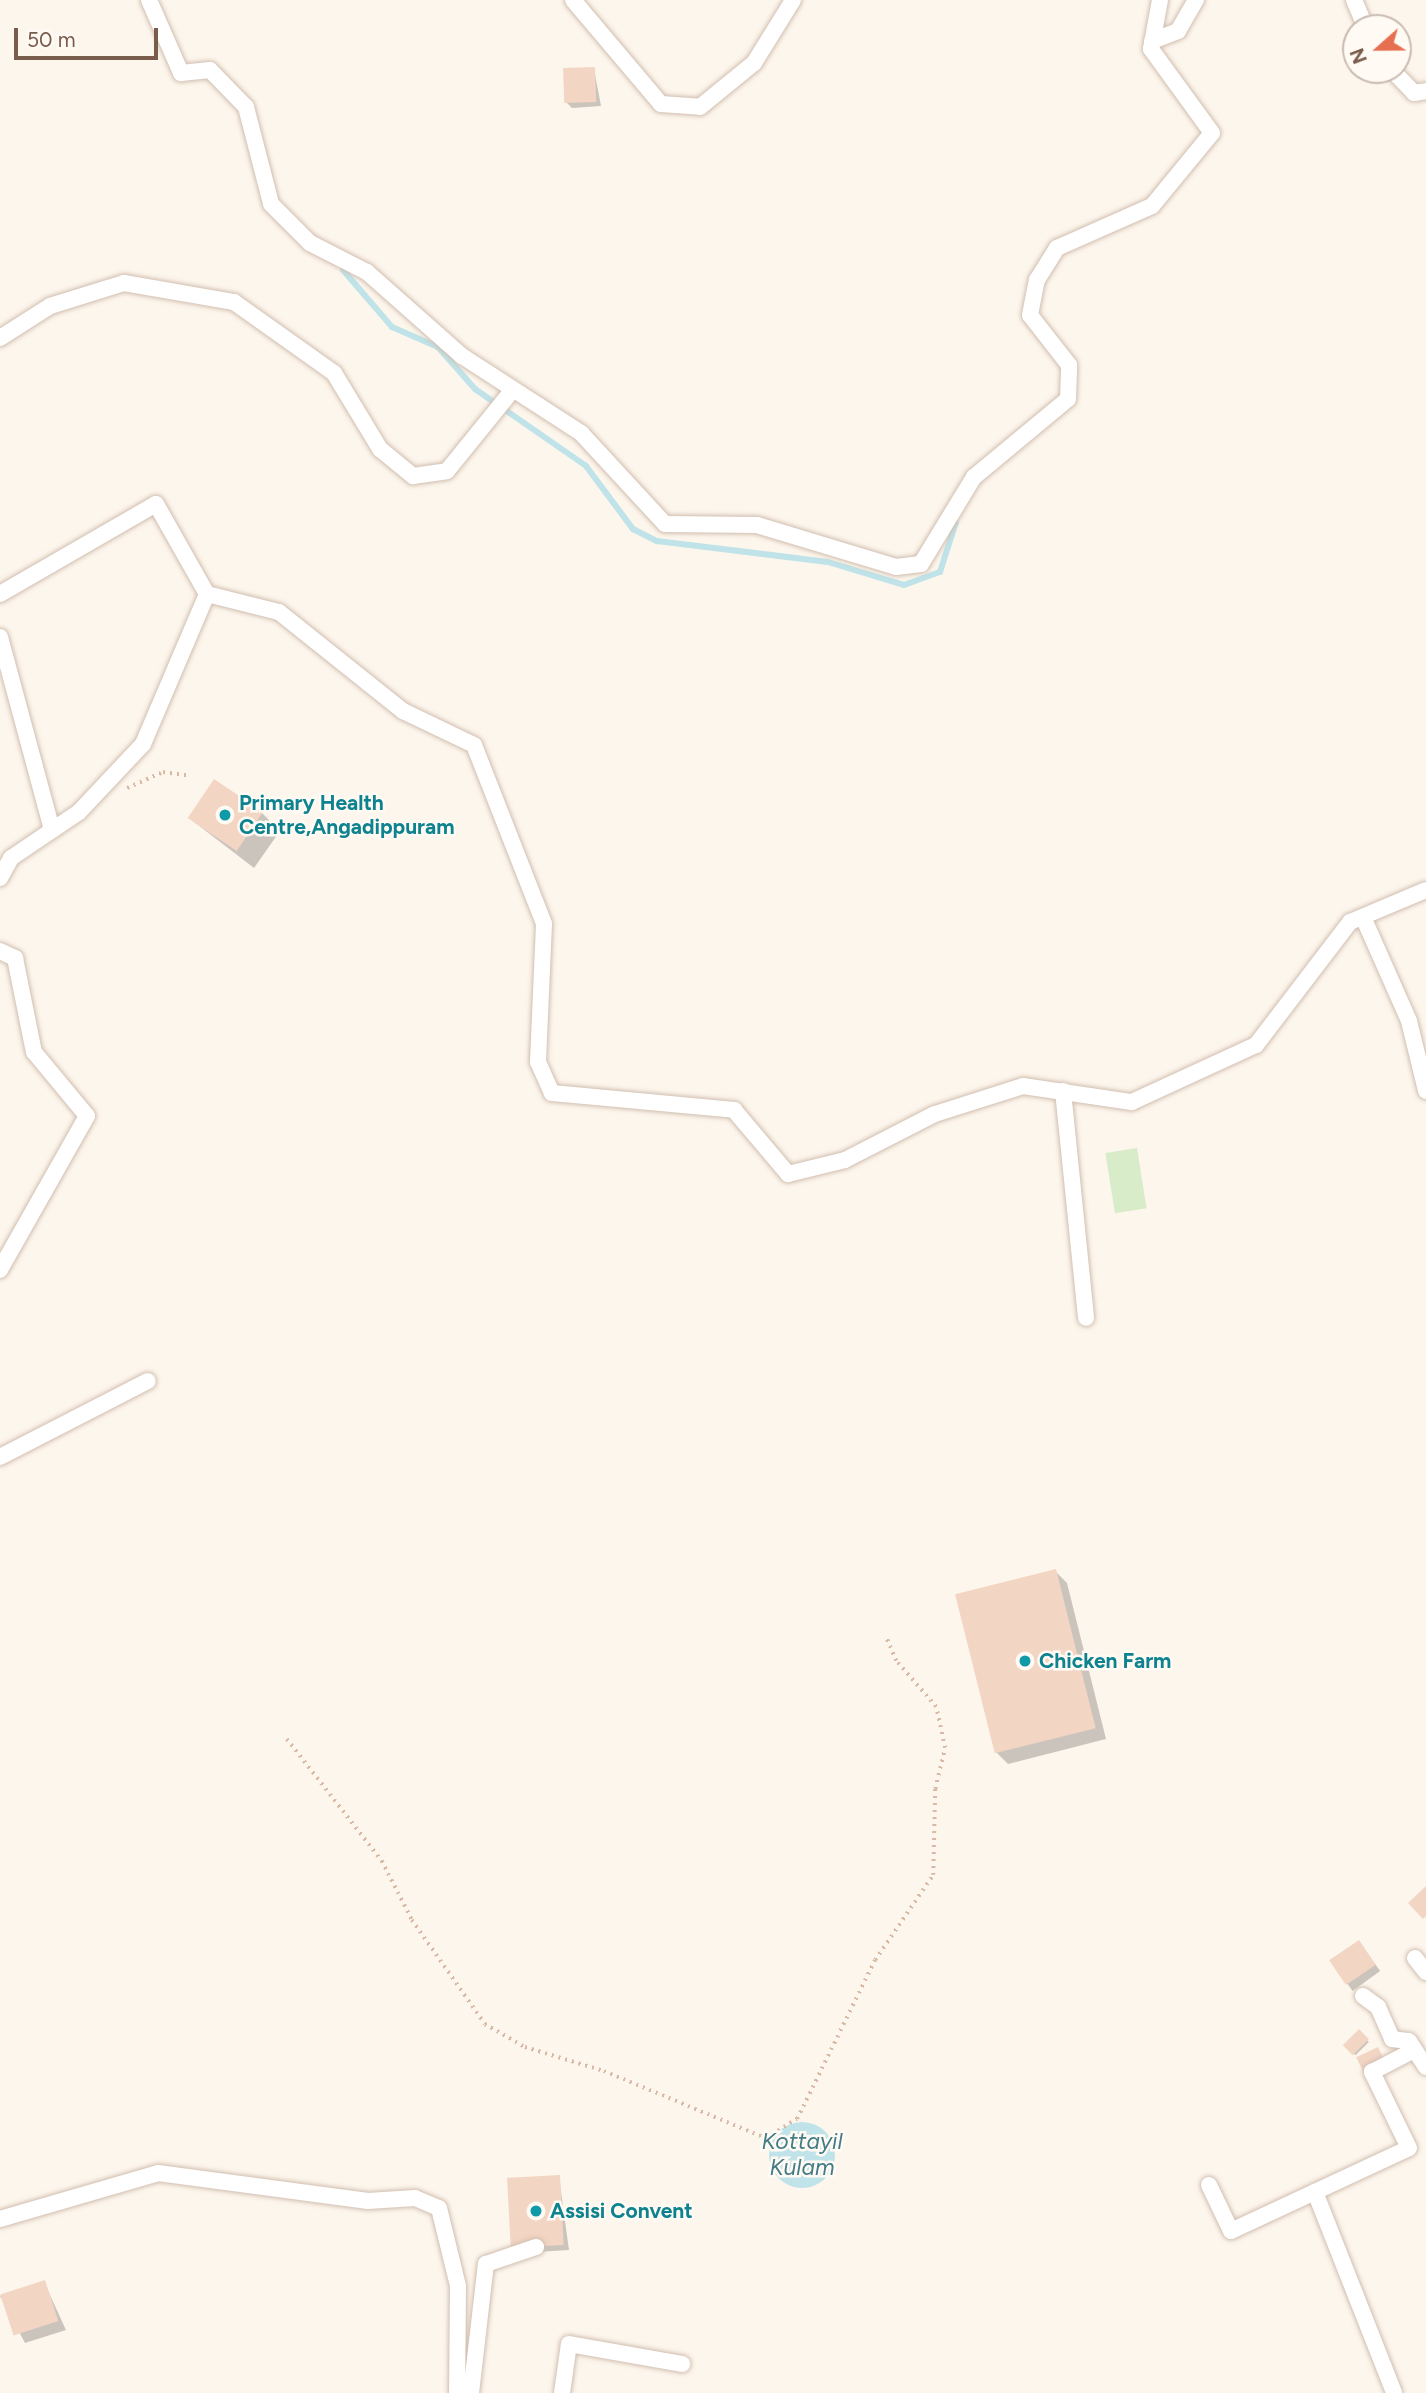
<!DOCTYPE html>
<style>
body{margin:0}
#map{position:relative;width:1426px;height:2393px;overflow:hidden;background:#fdf6ec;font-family:Figtree,sans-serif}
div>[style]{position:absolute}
.green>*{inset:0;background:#d8ecc9;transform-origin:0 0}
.water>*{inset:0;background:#bfe3e8}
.round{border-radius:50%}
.shadow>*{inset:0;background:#0003;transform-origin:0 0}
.stream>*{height:6px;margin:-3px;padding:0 3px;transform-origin:3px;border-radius:3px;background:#bfe3e8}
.building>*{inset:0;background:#f3d5c3;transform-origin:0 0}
.path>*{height:3.5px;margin-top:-1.75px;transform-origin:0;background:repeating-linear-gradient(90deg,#d9b8a5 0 2px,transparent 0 7px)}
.roads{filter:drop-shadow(0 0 2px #d1beb0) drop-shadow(0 0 2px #d1beb0)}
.minor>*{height:16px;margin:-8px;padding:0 8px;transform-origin:8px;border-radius:8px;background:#fff}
.dots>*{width:19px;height:19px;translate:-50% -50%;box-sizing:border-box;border:4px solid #fffaf3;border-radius:50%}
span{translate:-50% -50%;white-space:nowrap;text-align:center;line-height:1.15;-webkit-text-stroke:5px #fffaf3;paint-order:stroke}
.culture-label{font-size:21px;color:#0d838f;font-weight:700}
.left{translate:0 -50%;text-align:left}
.water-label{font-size:23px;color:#437c86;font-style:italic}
.north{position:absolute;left:1342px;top:14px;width:70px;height:70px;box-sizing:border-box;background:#fffaf3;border:2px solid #cabbb1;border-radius:50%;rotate:249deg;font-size:19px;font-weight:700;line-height:28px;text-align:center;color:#7a5c4d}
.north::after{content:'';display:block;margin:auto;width:24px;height:32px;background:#e76f51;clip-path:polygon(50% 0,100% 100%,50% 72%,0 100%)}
.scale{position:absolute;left:14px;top:28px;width:144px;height:32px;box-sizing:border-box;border:4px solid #7a5c4d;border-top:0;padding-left:9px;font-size:21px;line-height:24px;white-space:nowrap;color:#7a5c4d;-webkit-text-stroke:5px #fffaf3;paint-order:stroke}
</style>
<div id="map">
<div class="green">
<i style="left:1137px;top:1148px;width:61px;height:32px;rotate:81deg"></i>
</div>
<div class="water">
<i class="round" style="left:769px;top:2122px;width:66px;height:66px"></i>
</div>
<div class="shadow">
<i style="clip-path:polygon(594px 69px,601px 106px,572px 108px,566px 102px)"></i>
<i style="clip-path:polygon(262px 813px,280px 831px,254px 868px,189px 818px)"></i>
<i style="clip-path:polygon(1055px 1571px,1067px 1583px,1106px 1739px,1008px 1764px,996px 1752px)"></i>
<i style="left:1359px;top:1942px;width:36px;height:34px;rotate:54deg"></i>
<i style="left:1359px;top:2032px;width:14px;height:19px;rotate:45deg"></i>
<i style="clip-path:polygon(559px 2177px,569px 2250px,519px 2253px)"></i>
<i style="clip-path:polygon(44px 2282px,66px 2330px,25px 2343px,0 2296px)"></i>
</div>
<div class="stream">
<i style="left:343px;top:270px;width:75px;rotate:49.3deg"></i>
<i style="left:392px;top:327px;width:50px;rotate:23.5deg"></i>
<i style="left:438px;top:347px;width:56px;rotate:48.6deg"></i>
<i style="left:475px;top:389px;width:135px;rotate:34.7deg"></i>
<i style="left:586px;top:466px;width:79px;rotate:53.3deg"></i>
<i style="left:633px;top:529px;width:27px;rotate:27deg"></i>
<i style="left:657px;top:541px;width:172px;rotate:7deg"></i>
<i style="left:828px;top:562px;width:79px;rotate:16.8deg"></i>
<i style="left:904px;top:585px;width:38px;rotate:-20deg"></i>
<i style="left:940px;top:572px;width:52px;rotate:-72.3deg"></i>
</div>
<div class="building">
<i style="left:595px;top:67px;width:35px;height:32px;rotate:88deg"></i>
<i style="left:214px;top:779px;width:59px;height:47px;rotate:34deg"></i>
<i style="left:1056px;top:1569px;width:164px;height:104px;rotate:76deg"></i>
<i style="clip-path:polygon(1426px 1886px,1426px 1916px,1423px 1919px,1408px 1903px)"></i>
<i style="left:1359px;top:1940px;width:30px;height:36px;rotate:56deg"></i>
<i style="left:1359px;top:2029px;width:14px;height:23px;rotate:45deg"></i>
<i style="left:1378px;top:2047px;width:19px;height:24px;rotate:65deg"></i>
<i style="left:560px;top:2175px;width:70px;height:53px;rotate:87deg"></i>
<i style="left:45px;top:2280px;width:43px;height:47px;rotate:72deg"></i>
</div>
<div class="path">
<i style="left:127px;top:788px;width:39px;rotate:-24deg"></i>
<i style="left:163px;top:772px;width:27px;rotate:8deg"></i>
<i style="left:287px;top:1739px;width:155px;rotate:52.1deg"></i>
<i style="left:382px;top:1861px;width:66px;rotate:63deg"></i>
<i style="left:412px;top:1920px;width:127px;rotate:54.9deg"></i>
<i style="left:485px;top:2024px;width:46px;rotate:29.9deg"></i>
<i style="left:525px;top:2047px;width:83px;rotate:16.9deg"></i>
<i style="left:604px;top:2071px;width:175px;rotate:22.5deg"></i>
<i style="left:766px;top:2138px;width:36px;rotate:-32deg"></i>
<i style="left:797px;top:2119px;width:177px;rotate:-63.9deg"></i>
<i style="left:875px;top:1960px;width:103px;rotate:-55.7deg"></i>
<i style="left:933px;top:1875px;width:86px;rotate:-88.7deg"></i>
<i style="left:935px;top:1789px;width:42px;rotate:-76.3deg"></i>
<i style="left:945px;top:1748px;width:42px;rotate:-102.4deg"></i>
<i style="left:936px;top:1707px;width:61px;rotate:-131deg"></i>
<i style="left:896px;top:1661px;width:25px;rotate:-113deg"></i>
</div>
<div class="roads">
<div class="minor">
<i style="left:149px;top:0;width:80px;rotate:66.3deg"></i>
<i style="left:181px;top:73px;width:29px;rotate:-6deg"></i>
<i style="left:210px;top:70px;width:52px;rotate:45.8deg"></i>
<i style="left:246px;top:107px;width:100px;rotate:75.5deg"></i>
<i style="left:271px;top:204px;width:55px;rotate:45deg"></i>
<i style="left:310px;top:243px;width:64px;rotate:27deg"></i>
<i style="left:367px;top:272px;width:127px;rotate:41.5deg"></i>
<i style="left:462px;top:356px;width:142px;rotate:32.9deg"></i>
<i style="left:581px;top:433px;width:124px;rotate:47.3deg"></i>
<i style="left:665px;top:524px;width:92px;rotate:0.6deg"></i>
<i style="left:757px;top:525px;width:145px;rotate:16.8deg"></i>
<i style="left:896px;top:567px;width:25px;rotate:-7deg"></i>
<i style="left:921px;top:564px;width:102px;rotate:-58.7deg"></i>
<i style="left:974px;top:477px;width:122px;rotate:-39.7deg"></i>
<i style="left:1068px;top:399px;width:34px;rotate:-88deg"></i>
<i style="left:1069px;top:365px;width:63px;rotate:-128deg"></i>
<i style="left:1030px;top:315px;width:36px;rotate:-79deg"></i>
<i style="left:1037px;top:280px;width:38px;rotate:-58deg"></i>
<i style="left:1057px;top:248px;width:104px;rotate:-23.9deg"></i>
<i style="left:1152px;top:206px;width:94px;rotate:-50.6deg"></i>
<i style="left:1212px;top:133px;width:104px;rotate:-126deg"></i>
<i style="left:1151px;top:49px;width:50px;rotate:-79.6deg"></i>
<i style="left:573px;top:0;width:136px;rotate:49.8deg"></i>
<i style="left:661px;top:104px;width:39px;rotate:4deg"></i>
<i style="left:700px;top:107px;width:70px;rotate:-39.2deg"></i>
<i style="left:754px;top:63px;width:74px;rotate:-58.2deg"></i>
<i style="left:1354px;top:0;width:30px;rotate:67deg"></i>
<i style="left:1152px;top:41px;width:28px;rotate:-21deg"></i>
<i style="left:1178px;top:31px;width:36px;rotate:-60deg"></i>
<i style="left:1392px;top:70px;width:32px;rotate:46deg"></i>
<i style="left:1414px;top:93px;width:12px;rotate:-9deg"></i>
<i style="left:0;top:338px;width:59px;rotate:-32.6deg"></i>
<i style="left:50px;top:306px;width:77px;rotate:-17.3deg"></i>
<i style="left:124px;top:283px;width:112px;rotate:9.8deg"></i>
<i style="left:234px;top:302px;width:123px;rotate:35.4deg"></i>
<i style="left:334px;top:373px;width:89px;rotate:58.8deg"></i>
<i style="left:380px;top:449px;width:43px;rotate:39.3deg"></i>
<i style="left:413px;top:476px;width:34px;rotate:-8deg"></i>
<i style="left:447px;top:471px;width:102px;rotate:-51deg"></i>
<i style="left:0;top:594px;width:180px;rotate:-30deg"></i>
<i style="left:156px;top:504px;width:103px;rotate:60.5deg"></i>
<i style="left:0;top:637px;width:200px;rotate:74.9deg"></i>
<i style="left:0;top:878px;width:23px;rotate:-61deg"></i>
<i style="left:11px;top:858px;width:82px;rotate:-34.1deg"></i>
<i style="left:79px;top:812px;width:93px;rotate:-46.7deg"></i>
<i style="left:143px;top:744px;width:163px;rotate:-66.9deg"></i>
<i style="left:207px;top:594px;width:74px;rotate:14deg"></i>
<i style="left:279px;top:612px;width:159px;rotate:38.6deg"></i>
<i style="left:403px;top:711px;width:79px;rotate:25.6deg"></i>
<i style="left:474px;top:745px;width:192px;rotate:68.6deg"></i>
<i style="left:544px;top:924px;width:138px;rotate:92.5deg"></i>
<i style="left:538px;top:1062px;width:34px;rotate:66deg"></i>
<i style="left:552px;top:1093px;width:183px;rotate:5.3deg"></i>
<i style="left:734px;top:1110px;width:84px;rotate:49.8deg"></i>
<i style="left:788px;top:1174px;width:59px;rotate:-13.8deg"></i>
<i style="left:845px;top:1160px;width:101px;rotate:-27.1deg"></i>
<i style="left:935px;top:1114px;width:92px;rotate:-17.7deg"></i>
<i style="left:1023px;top:1086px;width:110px;rotate:8.4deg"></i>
<i style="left:1132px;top:1102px;width:136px;rotate:-24.7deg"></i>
<i style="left:1256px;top:1045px;width:155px;rotate:-52.6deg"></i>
<i style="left:1350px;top:922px;width:82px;rotate:-22.8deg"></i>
<i style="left:1363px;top:917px;width:114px;rotate:66.1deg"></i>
<i style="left:1409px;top:1021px;width:72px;rotate:76.3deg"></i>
<i style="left:0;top:951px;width:17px;rotate:25deg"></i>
<i style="left:15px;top:958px;width:96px;rotate:78.6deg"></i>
<i style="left:34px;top:1052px;width:83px;rotate:50.4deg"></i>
<i style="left:87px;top:1116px;width:177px;rotate:119.5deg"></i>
<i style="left:1063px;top:1091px;width:228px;rotate:84.2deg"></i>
<i style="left:0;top:1457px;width:166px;rotate:-27.2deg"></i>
<i style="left:1415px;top:1958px;width:18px;rotate:52deg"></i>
<i style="left:1363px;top:1996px;width:19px;rotate:36deg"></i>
<i style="left:1378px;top:2007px;width:35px;rotate:66deg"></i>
<i style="left:1392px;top:2039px;width:17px;rotate:7deg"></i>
<i style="left:1409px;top:2041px;width:31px;rotate:57deg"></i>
<i style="left:1209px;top:2185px;width:51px;rotate:64.4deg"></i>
<i style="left:1231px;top:2231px;width:196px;rotate:-25deg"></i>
<i style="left:1409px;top:2148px;width:85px;rotate:-116deg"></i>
<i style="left:1372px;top:2072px;width:47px;rotate:-27.6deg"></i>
<i style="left:1315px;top:2192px;width:216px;rotate:68.5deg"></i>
<i style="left:0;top:2219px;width:165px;rotate:-16.2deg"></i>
<i style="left:158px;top:2173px;width:212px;rotate:7.6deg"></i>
<i style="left:368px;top:2201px;width:47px;rotate:-3.7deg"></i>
<i style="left:415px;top:2198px;width:26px;rotate:23deg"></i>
<i style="left:439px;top:2208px;width:80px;rotate:76.3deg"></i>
<i style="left:458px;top:2286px;width:107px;rotate:90.5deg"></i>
<i style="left:471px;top:2393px;width:130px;rotate:-83.4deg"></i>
<i style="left:486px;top:2264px;width:53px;rotate:-18.8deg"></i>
<i style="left:562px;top:2393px;width:49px;rotate:-81.9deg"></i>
<i style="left:569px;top:2344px;width:115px;rotate:10deg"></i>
</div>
</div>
<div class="dots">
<i style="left:225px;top:815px;background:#0f9aa8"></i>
<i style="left:1025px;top:1661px;background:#0f9aa8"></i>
<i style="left:536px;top:2211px;background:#0f9aa8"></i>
</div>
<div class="culture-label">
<span class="left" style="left:239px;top:815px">Primary Health<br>Centre,Angadippuram</span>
<span class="left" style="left:1039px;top:1661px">Chicken Farm</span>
<span class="left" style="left:550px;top:2211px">Assisi Convent</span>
</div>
<div class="water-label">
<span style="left:802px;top:2154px">Kottayil<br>Kulam</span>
</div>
<div class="north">N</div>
<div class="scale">50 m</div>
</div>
